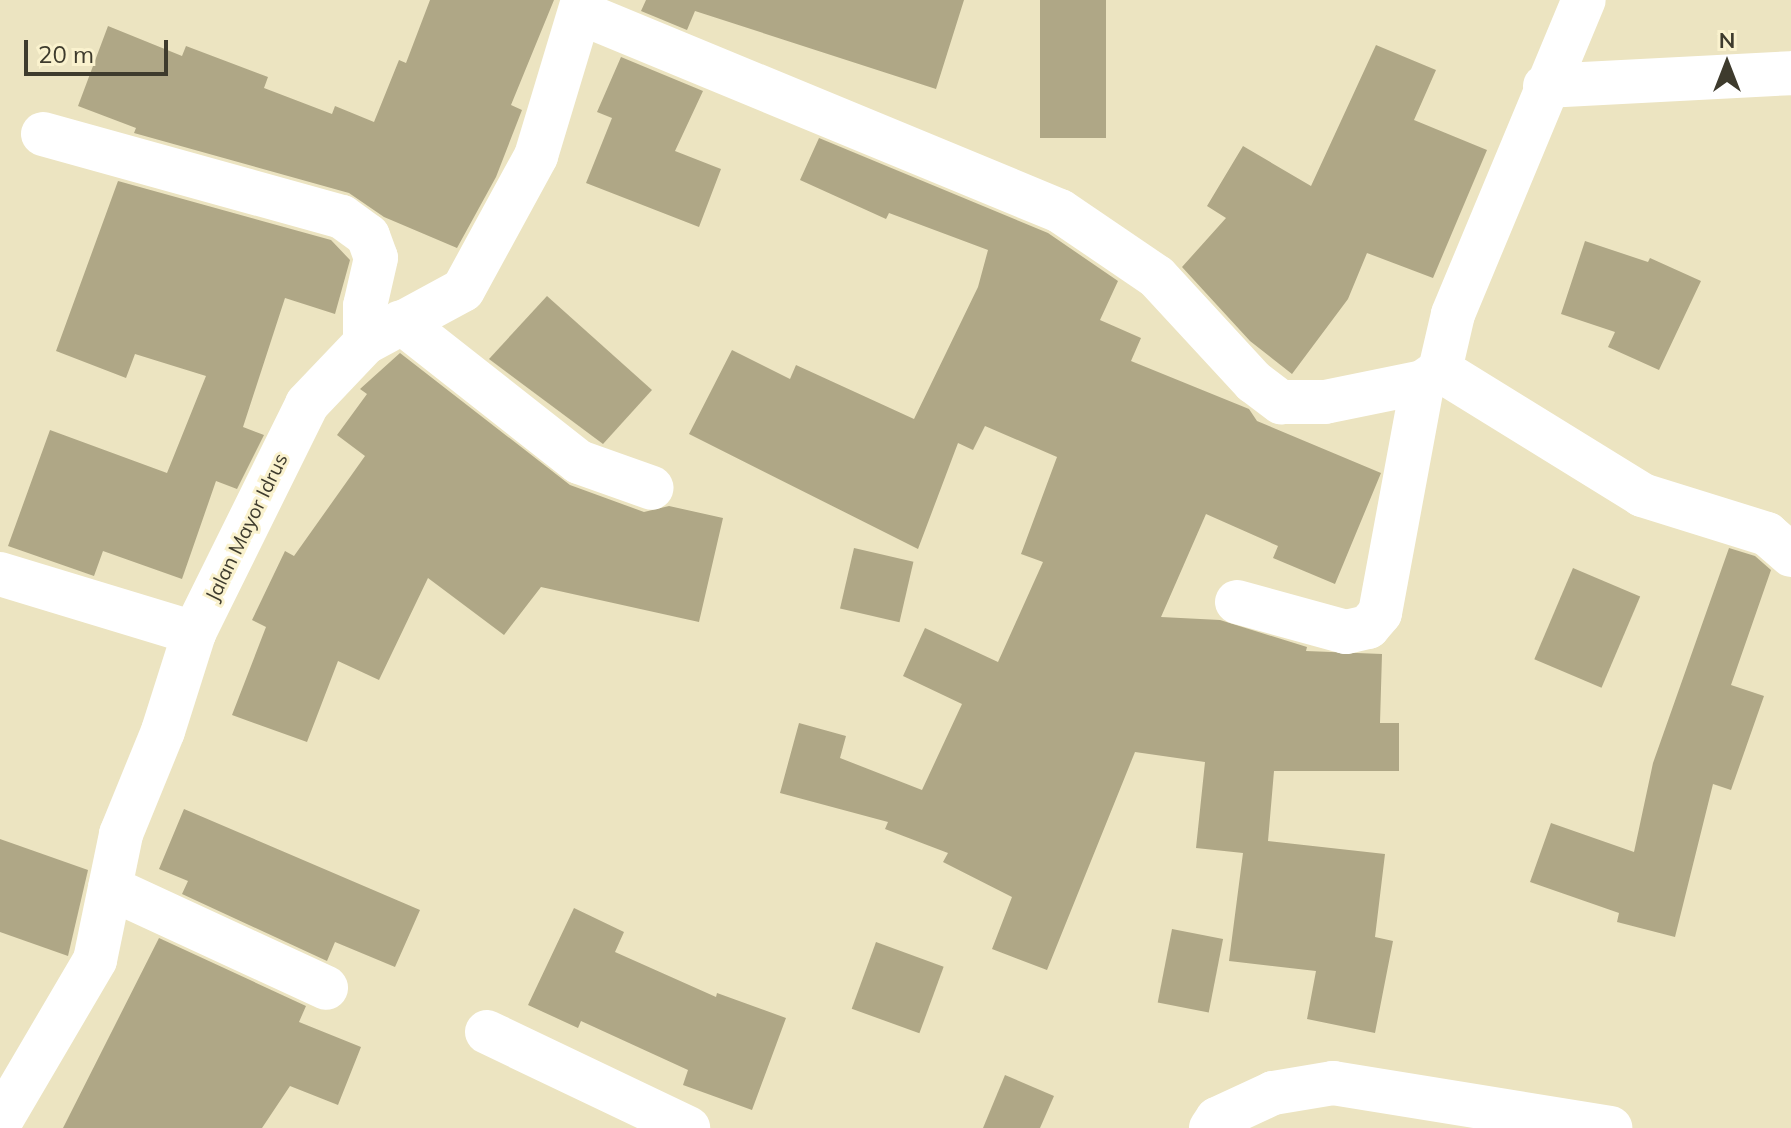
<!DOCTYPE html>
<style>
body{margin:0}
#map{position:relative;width:1791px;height:1128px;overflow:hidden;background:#ece4c1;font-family:Mulish,sans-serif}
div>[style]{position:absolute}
.building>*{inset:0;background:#afa786;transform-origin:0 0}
.minor>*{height:44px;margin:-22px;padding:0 22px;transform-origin:22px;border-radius:22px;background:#fff}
span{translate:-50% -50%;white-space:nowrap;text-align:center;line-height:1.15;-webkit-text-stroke:6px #faf2ce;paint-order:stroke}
.street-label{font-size:20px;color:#3e3b2d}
.north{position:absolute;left:1687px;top:24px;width:80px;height:80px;-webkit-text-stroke:6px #faf2ce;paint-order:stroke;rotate:0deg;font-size:22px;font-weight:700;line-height:32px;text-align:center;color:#3e3b2d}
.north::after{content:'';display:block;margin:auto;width:28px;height:36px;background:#3e3b2d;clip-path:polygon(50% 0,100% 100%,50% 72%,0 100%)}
.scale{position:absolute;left:24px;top:40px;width:144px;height:36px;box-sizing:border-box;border:4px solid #3e3b2d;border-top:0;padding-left:10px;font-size:24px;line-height:28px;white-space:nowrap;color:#3e3b2d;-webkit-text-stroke:6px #faf2ce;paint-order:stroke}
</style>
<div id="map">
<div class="building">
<i style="clip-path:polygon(430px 0,554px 0,511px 105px,522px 110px,496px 177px,457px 248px,384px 217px,349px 193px,134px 133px,136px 128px,78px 106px,108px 26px,182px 56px,186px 46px,268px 77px,264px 88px,332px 114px,335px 106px,374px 122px,399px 60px,406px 63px)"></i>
<i style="clip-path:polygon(646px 0,964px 0,936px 89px,695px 11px,687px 30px,641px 11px)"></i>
<i style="left:1040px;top:0;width:66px;height:138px"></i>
<i style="clip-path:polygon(1376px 45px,1436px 70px,1414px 120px,1487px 150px,1433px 278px,1367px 253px,1348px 299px,1292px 374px,1250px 341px,1182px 267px,1226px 218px,1207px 206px,1243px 146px,1311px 186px)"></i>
<i style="clip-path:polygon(621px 57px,703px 91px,675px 151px,721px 169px,699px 227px,586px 183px,612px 118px,597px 112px)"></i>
<i style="clip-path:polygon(819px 138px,1048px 233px,1118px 281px,1100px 320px,1141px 338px,1131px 361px,1249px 409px,1257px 421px,1381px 473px,1335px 584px,1273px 558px,1278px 546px,1206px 514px,1161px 617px,1220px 620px,1307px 647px,1306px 651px,1382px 654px,1380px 723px,1399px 723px,1399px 771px,1274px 771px,1268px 841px,1385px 854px,1375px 937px,1393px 941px,1375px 1033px,1307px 1019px,1316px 971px,1229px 961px,1243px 853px,1196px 848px,1205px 762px,1135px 752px,1047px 970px,992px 949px,1012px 897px,943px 862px,948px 853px,885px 829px,888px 822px,780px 793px,799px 723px,846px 736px,840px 758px,922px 790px,962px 704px,903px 676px,925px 628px,998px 662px,1043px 562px,1021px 554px,1057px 457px,985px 426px,973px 450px,958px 443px,918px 549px,689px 434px,732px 350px,790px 379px,796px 365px,914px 419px,978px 287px,988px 250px,889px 213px,886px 219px,800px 180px)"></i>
<i style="clip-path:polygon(118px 181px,331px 240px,350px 260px,335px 314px,285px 298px,243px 427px,264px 435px,237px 489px,216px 481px,182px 579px,103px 551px,94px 576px,8px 546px,50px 430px,167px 473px,206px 376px,135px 354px,126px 378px,56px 351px)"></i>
<i style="clip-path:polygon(1585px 241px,1648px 262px,1650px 258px,1701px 281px,1659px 370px,1608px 347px,1615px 332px,1561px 314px)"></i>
<i style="clip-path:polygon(547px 296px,652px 390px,603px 444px,489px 359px)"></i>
<i style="clip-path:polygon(400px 353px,570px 485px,644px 512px,669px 506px,723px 518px,699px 622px,541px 587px,504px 635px,428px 578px,379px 680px,338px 661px,307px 742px,232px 715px,266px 627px,252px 620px,285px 551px,294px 556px,365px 456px,337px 435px,367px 394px,360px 389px)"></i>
<i style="left:854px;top:548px;width:61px;height:62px;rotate:13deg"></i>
<i style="clip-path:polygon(1729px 548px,1755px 556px,1771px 570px,1731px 685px,1764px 696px,1731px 790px,1713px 784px,1675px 937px,1617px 922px,1619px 913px,1530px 882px,1551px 823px,1634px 852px,1653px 763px)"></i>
<i style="left:1573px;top:568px;width:73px;height:99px;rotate:23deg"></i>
<i style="clip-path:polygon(184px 809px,420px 910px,395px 967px,335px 942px,327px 961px,182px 894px,188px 881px,159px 869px)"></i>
<i style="clip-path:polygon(0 839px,88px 870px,68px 956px,0 932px)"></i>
<i style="clip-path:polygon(574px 908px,624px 932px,615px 952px,716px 997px,717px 993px,786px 1018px,752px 1110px,683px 1085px,688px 1070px,581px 1021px,578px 1028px,528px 1005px)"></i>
<i style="left:1172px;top:929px;width:52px;height:75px;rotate:11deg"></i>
<i style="clip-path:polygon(159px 938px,306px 1006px,299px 1022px,361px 1047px,338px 1105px,290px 1086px,262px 1128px,63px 1128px)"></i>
<i style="left:876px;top:942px;width:72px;height:71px;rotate:20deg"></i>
<i style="clip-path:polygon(1005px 1075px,1054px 1096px,1040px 1128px,983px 1128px)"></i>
</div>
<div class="minor">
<i style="left:583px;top:14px;width:516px;rotate:22.44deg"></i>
<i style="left:1060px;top:211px;width:117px;rotate:34.2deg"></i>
<i style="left:1157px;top:277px;width:143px;rotate:47.3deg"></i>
<i style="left:1254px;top:382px;width:34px;rotate:37deg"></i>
<i style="left:1281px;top:402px;width:44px"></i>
<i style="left:1325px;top:402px;width:100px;rotate:-11.5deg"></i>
<i style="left:1423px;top:382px;width:21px;rotate:-35deg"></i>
<i style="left:1440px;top:370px;width:238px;rotate:31.7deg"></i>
<i style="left:1642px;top:495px;width:131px;rotate:17.3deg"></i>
<i style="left:1767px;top:534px;width:32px;rotate:41deg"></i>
<i style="left:1545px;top:86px;width:246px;rotate:-3deg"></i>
<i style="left:43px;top:134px;width:310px;rotate:15.5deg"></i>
<i style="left:342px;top:217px;width:32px;rotate:36deg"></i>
<i style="left:368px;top:236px;width:23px;rotate:70deg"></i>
<i style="left:376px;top:258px;width:49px;rotate:102.9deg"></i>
<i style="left:365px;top:306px;width:37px;rotate:90deg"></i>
<i style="left:401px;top:322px;width:226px;rotate:38.2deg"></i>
<i style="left:579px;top:462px;width:77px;rotate:19.6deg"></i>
<i style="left:1440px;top:370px;width:57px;rotate:-76.9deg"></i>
<i style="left:1453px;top:314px;width:340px;rotate:-67.4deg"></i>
<i style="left:0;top:574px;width:203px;rotate:16.9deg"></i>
<i style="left:1237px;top:602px;width:113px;rotate:15.4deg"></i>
<i style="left:1346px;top:632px;width:23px;rotate:-13deg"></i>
<i style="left:1368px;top:627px;width:18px;rotate:-49deg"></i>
<i style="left:1380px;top:613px;width:235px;rotate:-79.5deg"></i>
<i style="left:110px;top:888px;width:238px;rotate:24.8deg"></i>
<i style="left:487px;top:1032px;width:223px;rotate:25.5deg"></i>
<i style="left:0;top:1122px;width:188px;rotate:-59.6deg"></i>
<i style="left:95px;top:960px;width:129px;rotate:-78.3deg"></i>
<i style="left:121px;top:834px;width:111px;rotate:-67.8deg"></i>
<i style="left:163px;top:731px;width:103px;rotate:-72.4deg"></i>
<i style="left:194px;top:633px;width:255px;rotate:-63.7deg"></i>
<i style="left:307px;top:404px;width:84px;rotate:-46.4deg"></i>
<i style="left:365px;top:343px;width:111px;rotate:-28.4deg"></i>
<i style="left:463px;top:290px;width:153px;rotate:-61.4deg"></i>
<i style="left:536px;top:156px;width:163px;rotate:-73.2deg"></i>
<i style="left:1211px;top:1128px;width:11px;rotate:-56deg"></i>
<i style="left:1217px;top:1119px;width:62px;rotate:-24.9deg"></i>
<i style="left:1273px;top:1093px;width:61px;rotate:-9.5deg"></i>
<i style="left:1333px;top:1083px;width:281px;rotate:9.2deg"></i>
</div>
<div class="street-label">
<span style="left:246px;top:527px;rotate:-64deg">Jalan Mayor Idrus</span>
</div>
<div class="north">N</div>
<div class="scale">20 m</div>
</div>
